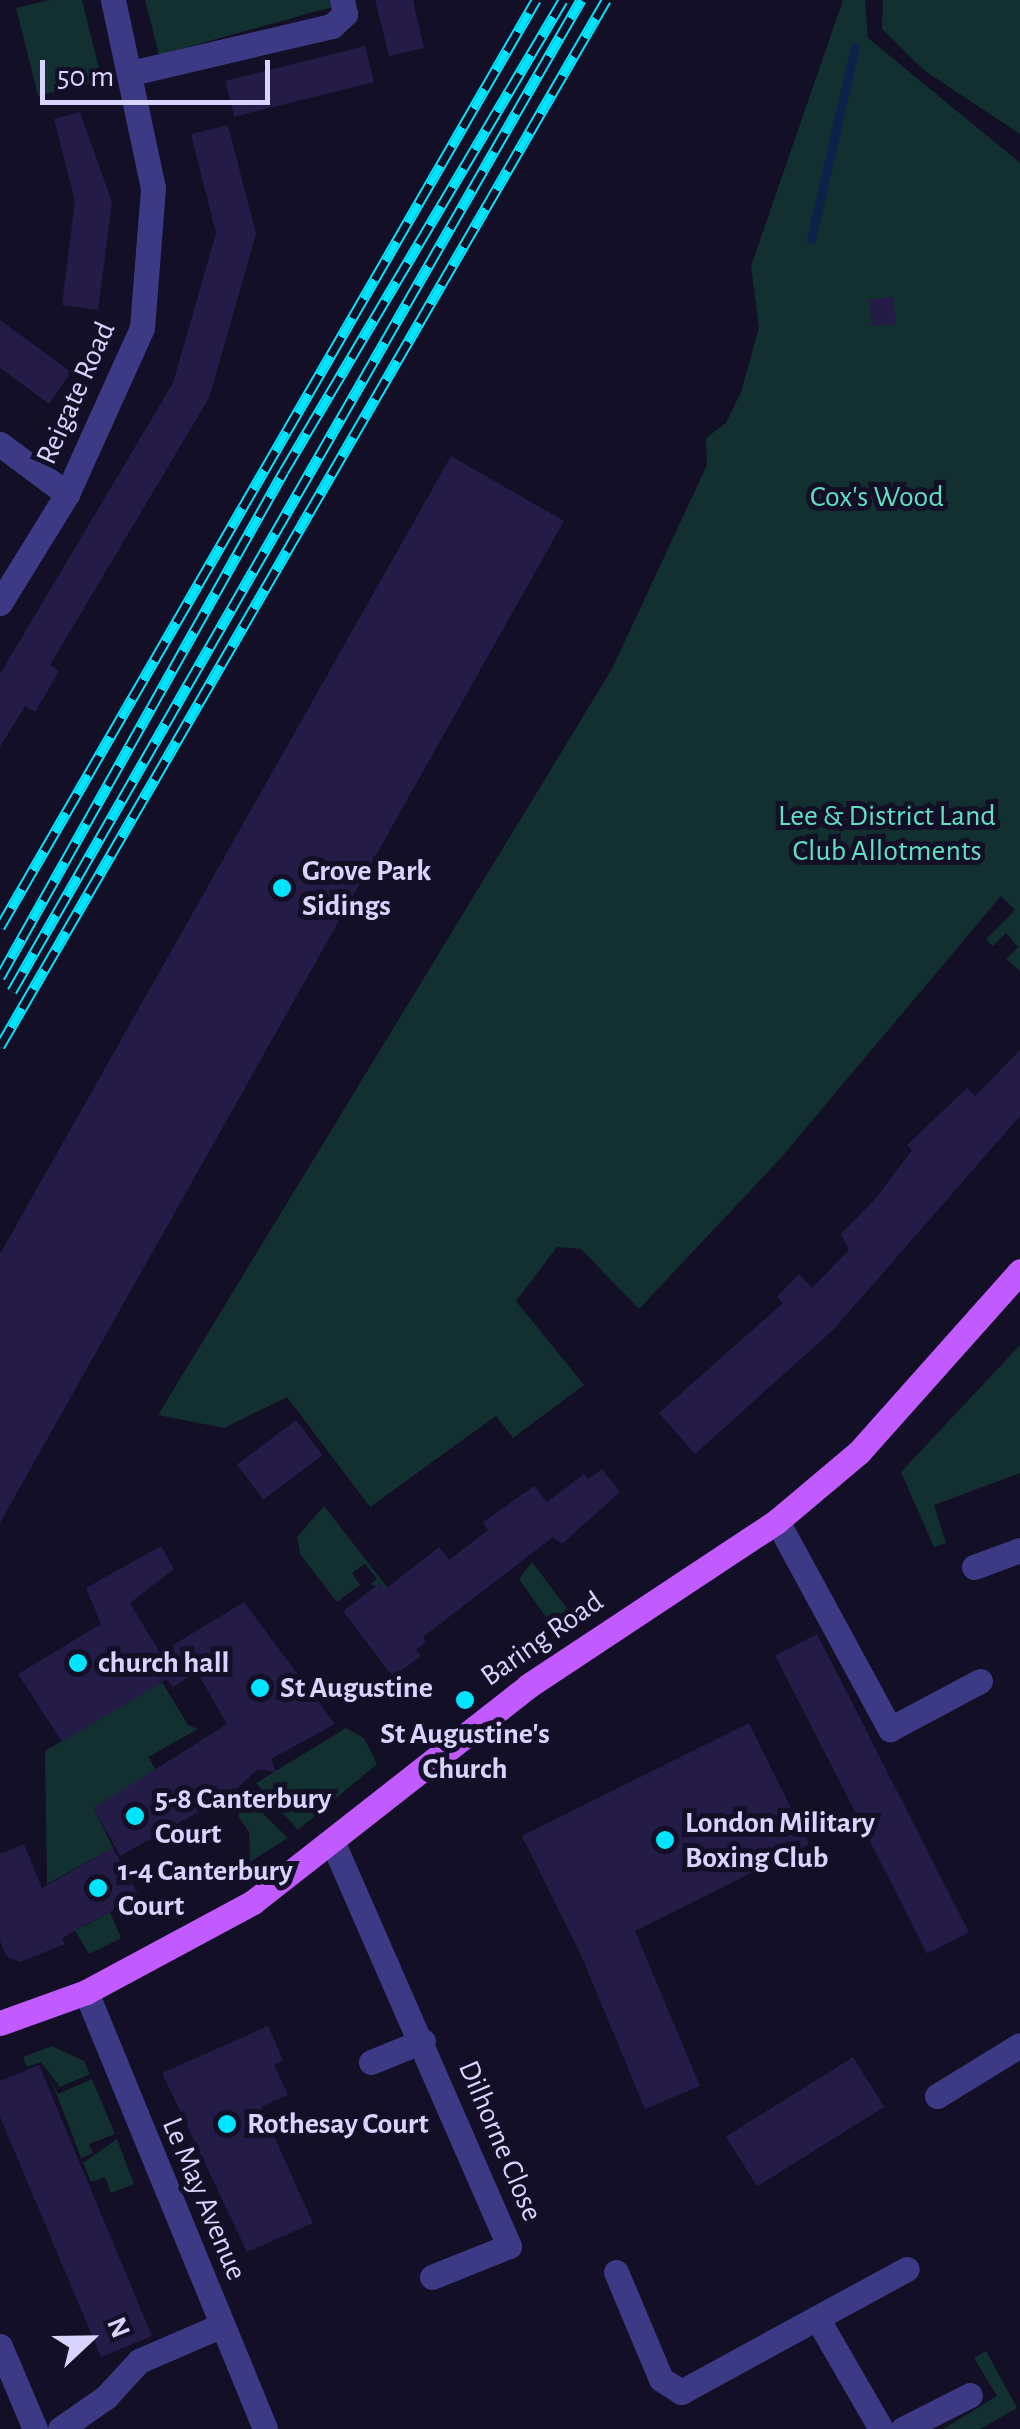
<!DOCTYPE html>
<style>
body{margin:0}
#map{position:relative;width:1020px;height:2429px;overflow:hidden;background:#130f26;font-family:"Alegreya Sans",sans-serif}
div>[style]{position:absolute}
.green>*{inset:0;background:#12302f}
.stream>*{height:9px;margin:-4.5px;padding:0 4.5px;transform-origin:4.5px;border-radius:4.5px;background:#0c2248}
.building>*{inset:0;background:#241b47;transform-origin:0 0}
.minor>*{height:25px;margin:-12.5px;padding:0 12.5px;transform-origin:12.5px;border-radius:12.5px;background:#3d3a85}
.major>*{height:25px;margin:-12.5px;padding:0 12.5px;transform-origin:12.5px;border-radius:12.5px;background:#c25bff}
.rail>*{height:11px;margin-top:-5.5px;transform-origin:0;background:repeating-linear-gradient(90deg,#130f26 0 22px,#00e5ff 0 44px);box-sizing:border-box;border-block:2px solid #00e5ff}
.dots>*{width:28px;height:28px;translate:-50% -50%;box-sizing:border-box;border:5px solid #130f26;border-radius:50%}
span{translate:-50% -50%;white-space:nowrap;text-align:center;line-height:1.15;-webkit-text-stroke:10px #130f26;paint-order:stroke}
.street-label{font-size:30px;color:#d9d4ff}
.park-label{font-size:30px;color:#5fe0c0}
.poi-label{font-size:30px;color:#d9d4ff;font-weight:700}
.left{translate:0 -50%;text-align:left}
.north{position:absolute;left:40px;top:2289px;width:100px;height:100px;-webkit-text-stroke:8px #130f26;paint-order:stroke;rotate:68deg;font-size:28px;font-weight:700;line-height:40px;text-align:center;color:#d9d4ff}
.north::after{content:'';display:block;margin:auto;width:35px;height:45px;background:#d9d4ff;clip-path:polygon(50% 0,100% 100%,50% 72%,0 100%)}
.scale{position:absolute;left:40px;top:60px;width:230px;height:45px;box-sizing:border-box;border:5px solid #d9d4ff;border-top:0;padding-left:12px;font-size:30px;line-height:35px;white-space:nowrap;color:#d9d4ff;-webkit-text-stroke:8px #130f26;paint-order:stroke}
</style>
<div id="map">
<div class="green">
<i style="clip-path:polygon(50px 0,82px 0,102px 80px,38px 96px,16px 8px)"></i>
<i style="clip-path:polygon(145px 0,331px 0,332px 7px,159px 55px)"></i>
<i style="clip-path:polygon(843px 0,865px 0,868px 38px,1020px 163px,1020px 971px,1006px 959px,1018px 947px,1006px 933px,993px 946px,986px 939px,1015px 910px,1001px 896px,779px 1160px,639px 1309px,581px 1249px,557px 1247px,516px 1301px,584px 1385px,513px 1438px,496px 1416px,370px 1507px,287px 1397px,224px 1428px,158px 1415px,612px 669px,707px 465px,706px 438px,726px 423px,741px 392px,759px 328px,751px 266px)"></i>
<i style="clip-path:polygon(883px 0,1020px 0,1020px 134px,925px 71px,882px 29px)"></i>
<i style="clip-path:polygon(1020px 1345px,1020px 1473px,934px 1505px,946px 1543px,934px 1547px,901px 1472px)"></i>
<i style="clip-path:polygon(324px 1506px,391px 1592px,389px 1594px,371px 1584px,377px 1579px,365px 1564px,352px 1573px,360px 1585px,337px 1602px,300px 1554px,297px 1537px)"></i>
<i style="clip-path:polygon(532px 1562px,572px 1615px,539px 1635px,548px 1620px,519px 1579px)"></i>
<i style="clip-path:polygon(162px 1682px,188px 1725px,198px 1729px,148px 1757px,161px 1778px,94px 1808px,113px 1848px,47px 1884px,45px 1751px)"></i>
<i style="clip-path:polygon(346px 1728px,364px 1738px,377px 1764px,298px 1830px,256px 1783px)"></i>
<i style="clip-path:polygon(238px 1789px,288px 1838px,250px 1862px,249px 1832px,238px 1816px,243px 1804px,232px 1793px)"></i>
<i style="clip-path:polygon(110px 1912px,121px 1938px,89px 1954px,71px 1924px,83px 1927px)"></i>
<i style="clip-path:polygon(52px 2046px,84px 2061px,90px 2074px,60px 2087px,41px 2062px,27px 2067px,23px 2057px)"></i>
<i style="clip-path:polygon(50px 2077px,58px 2094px,92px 2079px,115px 2134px,89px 2144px,93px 2153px,81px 2158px)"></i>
<i style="clip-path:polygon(117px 2139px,134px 2184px,111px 2193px,105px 2177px,91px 2182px,83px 2163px)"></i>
<i style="clip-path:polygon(986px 2351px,1017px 2408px,980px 2429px,943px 2429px,997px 2396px,974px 2358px)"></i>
</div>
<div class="stream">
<i style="left:811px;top:240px;width:198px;rotate:-77.2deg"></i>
</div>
<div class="building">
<i style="clip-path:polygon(375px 0,413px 0,424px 48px,389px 56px)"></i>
<i style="left:365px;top:46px;width:37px;height:144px;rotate:76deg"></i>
<i style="clip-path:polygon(80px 112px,112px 202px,98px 310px,62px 305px,75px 201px,54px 119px)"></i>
<i style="clip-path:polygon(228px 125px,256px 234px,209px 398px,50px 665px,59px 671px,47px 692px,35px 712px,25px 706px,0 747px,0 674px,173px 383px,216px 233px,191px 134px)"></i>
<i style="left:893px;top:297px;width:27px;height:24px;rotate:84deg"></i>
<i style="clip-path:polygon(0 320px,71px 372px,49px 404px,0 368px)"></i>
<i style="clip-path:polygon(451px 456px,564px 521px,0 1523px,0 1254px)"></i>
<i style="clip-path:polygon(1020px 1050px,1020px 1116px,834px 1329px,695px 1454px,659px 1413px,783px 1303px,777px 1297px,799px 1274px,812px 1288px,849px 1250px,841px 1234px,876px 1198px,912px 1150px,907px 1145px,967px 1088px,975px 1096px)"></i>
<i style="left:296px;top:1420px;width:44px;height:74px;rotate:53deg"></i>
<i style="clip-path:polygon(602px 1469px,620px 1492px,562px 1544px,553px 1537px,423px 1637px,426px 1642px,416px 1650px,421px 1656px,393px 1677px,343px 1611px,380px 1583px,384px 1590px,439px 1547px,449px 1560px,488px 1530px,483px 1522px,534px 1486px,547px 1502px,584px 1474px,588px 1479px)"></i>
<i style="clip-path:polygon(161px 1546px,174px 1569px,130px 1603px,160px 1653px,244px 1602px,335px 1724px,271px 1759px,276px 1772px,258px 1769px,232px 1793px,120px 1856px,94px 1808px,227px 1724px,197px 1672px,173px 1687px,167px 1679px,62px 1742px,18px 1674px,101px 1624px,86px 1588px)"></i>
<i style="left:817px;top:1634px;width:335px;height:47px;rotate:63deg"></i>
<i style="clip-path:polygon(749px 1723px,809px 1844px,635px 1931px,700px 2086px,645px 2109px,581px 1955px,522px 1836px)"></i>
<i style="clip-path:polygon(24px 1844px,42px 1888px,113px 1848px,139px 1896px,62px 1938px,65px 1944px,20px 1962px,6px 1956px,0 1941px,0 1854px)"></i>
<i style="clip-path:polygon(268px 2026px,283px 2060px,274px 2065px,288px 2095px,261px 2107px,313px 2223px,247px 2252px,162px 2073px)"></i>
<i style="left:853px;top:2057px;width:59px;height:150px;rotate:58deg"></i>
<i style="clip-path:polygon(39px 2065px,152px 2336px,101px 2357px,0 2117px,0 2081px)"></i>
</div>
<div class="minor">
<i style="left:131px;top:73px;width:206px;rotate:-13.2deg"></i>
<i style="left:332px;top:26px;width:18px;rotate:-43deg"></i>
<i style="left:345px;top:14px;width:14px;rotate:-102deg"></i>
<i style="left:0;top:444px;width:84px;rotate:36.7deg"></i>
<i style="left:0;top:603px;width:128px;rotate:-58.4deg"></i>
<i style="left:67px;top:494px;width:182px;rotate:-65.7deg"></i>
<i style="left:142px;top:328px;width:140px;rotate:-85.5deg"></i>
<i style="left:153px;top:188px;width:192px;rotate:-102deg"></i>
<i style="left:777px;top:1521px;width:237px;rotate:61.5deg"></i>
<i style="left:890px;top:1729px;width:102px;rotate:-28.1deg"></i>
<i style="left:974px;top:1567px;width:49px;rotate:-20.3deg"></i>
<i style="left:333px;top:1843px;width:440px;rotate:66.4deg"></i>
<i style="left:509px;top:2246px;width:83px;rotate:158.1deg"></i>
<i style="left:86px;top:1992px;width:472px;rotate:67.7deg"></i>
<i style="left:371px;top:2062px;width:56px;rotate:-22deg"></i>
<i style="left:937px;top:2096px;width:97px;rotate:-31.6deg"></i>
<i style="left:616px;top:2272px;width:116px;rotate:67.2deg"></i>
<i style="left:661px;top:2379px;width:24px;rotate:33deg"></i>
<i style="left:681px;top:2392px;width:257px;rotate:-28.6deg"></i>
<i style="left:817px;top:2318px;width:128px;rotate:60deg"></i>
<i style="left:0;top:2346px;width:90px;rotate:67.1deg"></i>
<i style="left:60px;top:2429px;width:56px;rotate:-34.8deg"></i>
<i style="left:106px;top:2397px;width:49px;rotate:-47.5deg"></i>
<i style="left:139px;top:2361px;width:90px;rotate:-23.4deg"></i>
<i style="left:903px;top:2429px;width:75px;rotate:-26.9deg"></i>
</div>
<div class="major">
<i style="left:0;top:2023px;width:91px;rotate:-19.8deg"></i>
<i style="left:86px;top:1992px;width:190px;rotate:-28.3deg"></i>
<i style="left:253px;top:1902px;width:350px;rotate:-38.1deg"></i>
<i style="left:528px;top:1686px;width:299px;rotate:-33.5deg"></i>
<i style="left:777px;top:1521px;width:107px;rotate:-40.1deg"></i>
<i style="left:859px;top:1452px;width:242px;rotate:-48.3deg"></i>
</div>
<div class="rail">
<i style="left:0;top:927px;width:1071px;rotate:-59.96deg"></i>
<i style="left:0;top:977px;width:580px;rotate:-60.7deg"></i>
<i style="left:284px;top:471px;width:547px;rotate:-59.36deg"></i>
<i style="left:12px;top:991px;width:1143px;rotate:-60.14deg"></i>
<i style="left:0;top:1046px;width:1209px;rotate:-59.91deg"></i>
</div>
<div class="dots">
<i style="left:282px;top:888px;background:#00e5ff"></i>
<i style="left:78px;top:1663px;background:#00e5ff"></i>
<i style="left:260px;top:1688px;background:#00e5ff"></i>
<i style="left:465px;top:1700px;background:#00e5ff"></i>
<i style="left:135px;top:1816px;background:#00e5ff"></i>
<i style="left:665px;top:1840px;background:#00e5ff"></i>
<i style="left:98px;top:1888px;background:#00e5ff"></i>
<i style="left:227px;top:2124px;background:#00e5ff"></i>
</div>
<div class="street-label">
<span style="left:76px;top:393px;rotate:-66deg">Reigate Road</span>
<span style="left:542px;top:1639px;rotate:-35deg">Baring Road</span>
<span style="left:500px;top:2141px;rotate:67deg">Dilhorne Close</span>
<span style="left:204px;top:2199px;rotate:67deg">Le May Avenue</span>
</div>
<div class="park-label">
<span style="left:877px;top:497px">Cox's Wood</span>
<span style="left:887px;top:833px">Lee &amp; District Land<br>Club Allotments</span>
</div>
<div class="poi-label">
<span class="left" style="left:302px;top:888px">Grove Park<br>Sidings</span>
<span class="left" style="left:98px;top:1663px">church hall</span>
<span class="left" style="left:280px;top:1688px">St Augustine</span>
<span style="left:465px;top:1751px">St Augustine's<br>Church</span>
<span class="left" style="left:155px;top:1816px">5-8 Canterbury<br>Court</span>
<span class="left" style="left:685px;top:1840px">London Military<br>Boxing Club</span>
<span class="left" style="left:118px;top:1888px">1-4 Canterbury<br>Court</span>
<span class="left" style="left:247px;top:2124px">Rothesay Court</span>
</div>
<div class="north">N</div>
<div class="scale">50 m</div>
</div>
